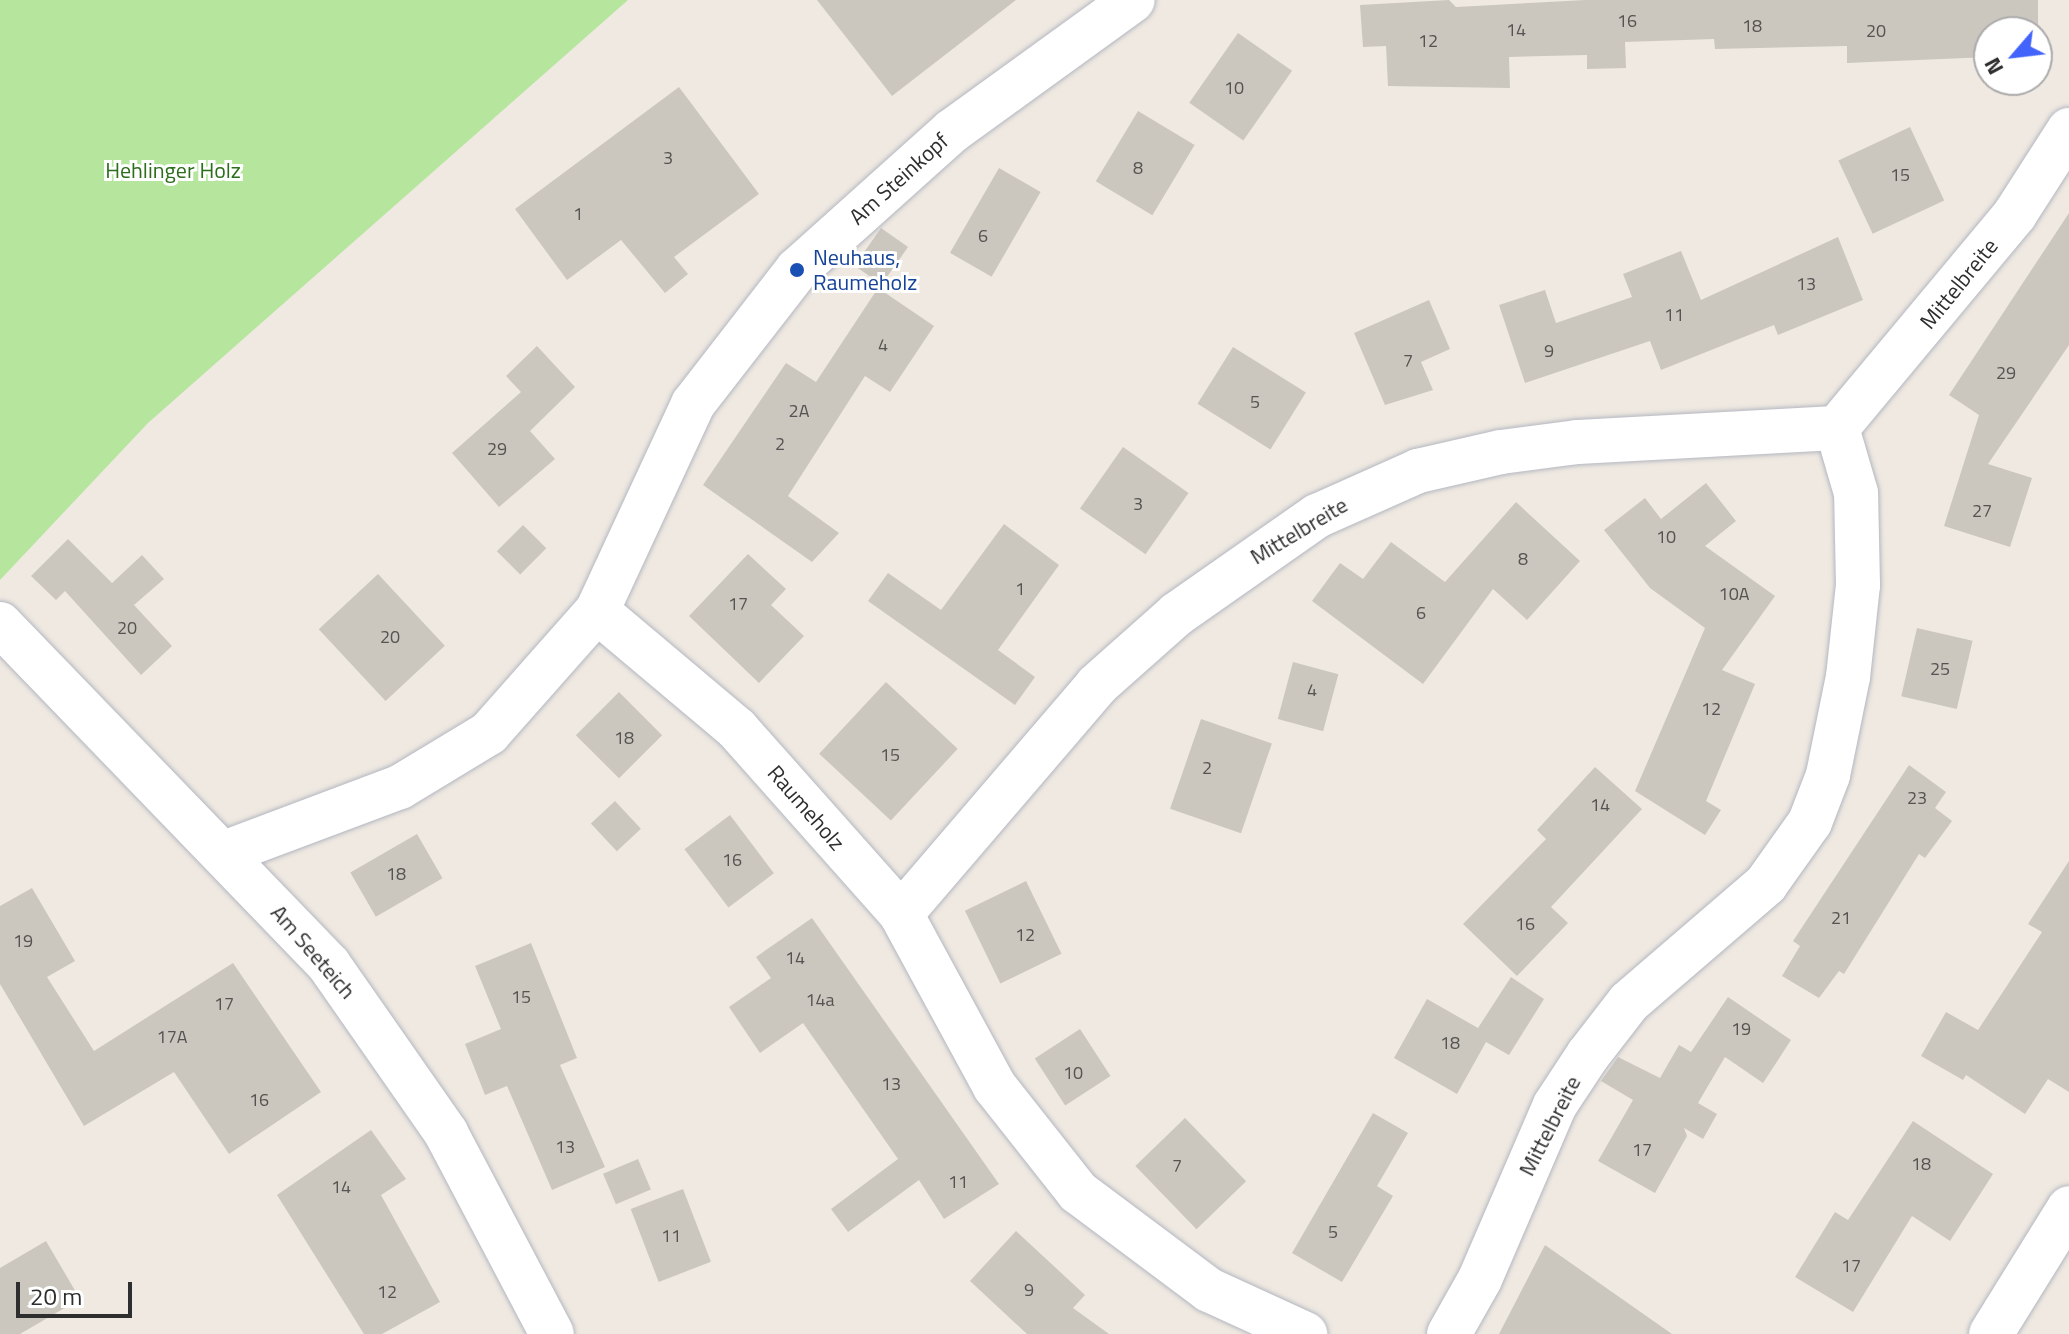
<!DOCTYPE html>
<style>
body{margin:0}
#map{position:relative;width:2069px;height:1334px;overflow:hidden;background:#efe9e1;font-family:"Titillium Web",sans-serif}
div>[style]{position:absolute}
.green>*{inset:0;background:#b6e59e}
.building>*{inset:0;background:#cbc7bf;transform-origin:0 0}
.roads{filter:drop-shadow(0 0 2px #b4b7c1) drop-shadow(0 0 2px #b4b7c1)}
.minor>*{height:44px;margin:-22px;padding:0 22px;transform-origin:22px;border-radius:22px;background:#fff}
.dots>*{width:22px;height:22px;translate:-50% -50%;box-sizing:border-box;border:4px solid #fff;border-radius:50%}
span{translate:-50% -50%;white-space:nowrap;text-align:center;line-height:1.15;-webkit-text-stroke:6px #fff;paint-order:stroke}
.number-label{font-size:18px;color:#555452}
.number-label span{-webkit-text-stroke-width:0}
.park-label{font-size:22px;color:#2c6e1b}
.street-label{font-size:22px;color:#2e2e2e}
.transit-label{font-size:22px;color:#164399}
.left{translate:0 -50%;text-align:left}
.north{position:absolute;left:1973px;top:16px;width:80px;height:80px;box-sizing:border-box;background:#fff;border:2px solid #ababab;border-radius:50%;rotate:242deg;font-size:22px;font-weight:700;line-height:32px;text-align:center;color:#2e2e2e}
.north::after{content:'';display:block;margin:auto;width:28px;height:36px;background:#4264fb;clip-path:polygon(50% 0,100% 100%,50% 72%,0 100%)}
.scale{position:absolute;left:16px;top:1282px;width:116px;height:36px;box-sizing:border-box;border:4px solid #2e2e2e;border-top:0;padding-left:10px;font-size:24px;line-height:28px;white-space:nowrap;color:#2e2e2e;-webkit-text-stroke:6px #fff;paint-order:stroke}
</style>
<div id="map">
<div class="green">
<i style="clip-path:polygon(0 0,628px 0,148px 423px,0 580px)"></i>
</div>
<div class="building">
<i style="clip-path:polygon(817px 0,1016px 0,892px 96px)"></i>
<i style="clip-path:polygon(1449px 0,1456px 7px,1585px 0,2038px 0,2038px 37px,2037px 32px,1989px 32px,1989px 57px,1847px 63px,1847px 46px,1715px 49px,1714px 39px,1625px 42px,1626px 68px,1587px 69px,1587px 55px,1509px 57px,1510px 88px,1388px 86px,1386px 46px,1363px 47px,1360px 5px)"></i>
<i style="left:1238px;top:33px;width:66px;height:85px;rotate:35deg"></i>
<i style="clip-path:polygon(679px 87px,759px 194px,674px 257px,688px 274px,665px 293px,621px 240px,567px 280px,515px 209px)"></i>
<i style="left:1138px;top:111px;width:66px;height:82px;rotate:31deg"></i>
<i style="left:1910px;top:127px;width:81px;height:79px;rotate:65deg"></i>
<i style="left:999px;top:168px;width:48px;height:98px;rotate:30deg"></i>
<i style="clip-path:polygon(2069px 213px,2069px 345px,1988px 464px,2032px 478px,2010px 547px,1944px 526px,1979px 415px,1949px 395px)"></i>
<i style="left:881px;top:228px;width:33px;height:46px;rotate:35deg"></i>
<i style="clip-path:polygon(1838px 237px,1863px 300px,1778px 335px,1774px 325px,1661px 370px,1650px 341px,1525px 383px,1499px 305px,1545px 290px,1556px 323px,1632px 297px,1623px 274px,1681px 251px,1701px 300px)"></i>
<i style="clip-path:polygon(878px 288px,934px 326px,890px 392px,865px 376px,788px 496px,839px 533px,812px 562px,703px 485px,786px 363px,816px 382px)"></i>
<i style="clip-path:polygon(1429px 300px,1450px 349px,1421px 362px,1433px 390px,1385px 405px,1354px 333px)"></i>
<i style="clip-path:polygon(537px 346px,575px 387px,530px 431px,555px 459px,499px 507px,452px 453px,521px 392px,506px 376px)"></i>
<i style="left:1233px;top:347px;width:86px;height:67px;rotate:32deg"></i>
<i style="left:1123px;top:447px;width:80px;height:75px;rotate:35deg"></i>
<i style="clip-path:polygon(1706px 483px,1736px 521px,1705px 546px,1775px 596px,1722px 670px,1755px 684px,1706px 801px,1721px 810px,1705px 835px,1635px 791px,1705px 628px,1650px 588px,1604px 530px,1645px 498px,1661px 519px)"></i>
<i style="clip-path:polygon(1516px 502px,1580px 561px,1527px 620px,1493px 589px,1423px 684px,1312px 601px,1340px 563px,1363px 579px,1391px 542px,1445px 582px)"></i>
<i style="clip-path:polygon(1004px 524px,1059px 565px,998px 650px,1035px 677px,1015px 705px,868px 601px,888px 573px,941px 610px)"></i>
<i style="left:523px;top:525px;width:33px;height:37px;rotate:45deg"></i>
<i style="clip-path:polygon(68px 539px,112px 583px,142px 555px,164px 579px,134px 605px,172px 646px,141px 675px,65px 591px,56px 600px,31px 576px)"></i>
<i style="clip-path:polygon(748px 554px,786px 589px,771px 605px,804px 636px,759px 683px,689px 616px)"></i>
<i style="left:378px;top:574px;width:98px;height:81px;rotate:47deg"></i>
<i style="left:1917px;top:628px;width:57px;height:70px;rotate:13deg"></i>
<i style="left:1293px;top:662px;width:47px;height:59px;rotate:15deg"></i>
<i style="left:886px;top:682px;width:98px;height:98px;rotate:43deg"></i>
<i style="left:619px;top:692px;width:61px;height:61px;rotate:45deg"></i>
<i style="left:1201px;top:719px;width:75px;height:95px;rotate:19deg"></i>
<i style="clip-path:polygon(1909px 765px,1946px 792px,1935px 808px,1952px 821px,1925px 858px,1919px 854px,1844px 974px,1839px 971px,1819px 998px,1782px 976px,1800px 946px,1793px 941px)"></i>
<i style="clip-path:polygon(1595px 767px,1642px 809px,1551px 907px,1568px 923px,1517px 976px,1463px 924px,1546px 839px,1537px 830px)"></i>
<i style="left:615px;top:801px;width:38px;height:33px;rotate:47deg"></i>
<i style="left:730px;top:815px;width:73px;height:57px;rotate:53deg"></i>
<i style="left:417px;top:834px;width:51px;height:77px;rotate:60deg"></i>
<i style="clip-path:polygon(2069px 861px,2069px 1092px,2048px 1079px,2025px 1114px,1966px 1075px,1963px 1080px,1921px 1056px,1946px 1012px,1978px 1030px,2042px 932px,2028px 924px)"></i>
<i style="left:1026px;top:881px;width:81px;height:68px;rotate:64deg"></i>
<i style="clip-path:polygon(32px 888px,75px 961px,47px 977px,94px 1051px,233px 963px,321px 1092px,229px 1154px,174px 1072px,84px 1126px,0 984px,0 906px)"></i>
<i style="clip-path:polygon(812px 918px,999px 1184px,944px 1219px,919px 1180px,848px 1232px,831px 1209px,898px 1159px,803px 1023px,760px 1053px,729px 1007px,771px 978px,756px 957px)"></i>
<i style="clip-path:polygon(531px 943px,577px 1058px,560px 1065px,605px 1167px,552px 1190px,507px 1086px,485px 1095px,465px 1044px,501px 1029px,475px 966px)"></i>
<i style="clip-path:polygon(1511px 977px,1544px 999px,1509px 1055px,1486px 1042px,1457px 1094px,1394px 1058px,1427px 999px,1478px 1028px)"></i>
<i style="clip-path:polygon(1728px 997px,1791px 1040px,1763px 1083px,1725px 1057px,1698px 1103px,1717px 1114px,1703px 1139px,1684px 1128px,1687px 1136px,1655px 1193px,1598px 1161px,1633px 1100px,1601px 1081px,1618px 1057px,1660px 1078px,1679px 1045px,1691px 1052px)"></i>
<i style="left:1080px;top:1029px;width:56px;height:54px;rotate:57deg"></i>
<i style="clip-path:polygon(1373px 1113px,1408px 1133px,1377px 1186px,1393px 1196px,1342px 1282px,1292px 1253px)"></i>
<i style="left:1185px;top:1118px;width:88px;height:69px;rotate:46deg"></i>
<i style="clip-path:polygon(1913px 1121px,1993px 1174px,1950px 1241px,1912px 1216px,1853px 1312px,1795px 1277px,1835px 1212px,1848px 1220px)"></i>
<i style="clip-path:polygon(371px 1130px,406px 1179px,381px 1195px,440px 1302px,382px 1334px,364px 1334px,277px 1195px)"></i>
<i style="left:638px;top:1159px;width:33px;height:38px;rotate:67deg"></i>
<i style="left:683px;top:1189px;width:78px;height:56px;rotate:69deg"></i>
<i style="clip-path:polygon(1016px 1231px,1085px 1295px,1073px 1308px,1109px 1334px,1027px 1334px,970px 1281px)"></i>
<i style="clip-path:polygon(46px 1241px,80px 1299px,20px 1334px,0 1334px,0 1268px)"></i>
<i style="clip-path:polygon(1545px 1245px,1672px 1334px,1499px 1334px)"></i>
</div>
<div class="roads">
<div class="minor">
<i style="left:597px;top:611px;width:183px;rotate:40.1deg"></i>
<i style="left:737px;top:729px;width:247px;rotate:48.4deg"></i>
<i style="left:901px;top:914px;width:197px;rotate:61.5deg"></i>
<i style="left:995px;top:1087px;width:134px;rotate:51.7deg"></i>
<i style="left:1078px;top:1192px;width:164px;rotate:36.8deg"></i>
<i style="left:1209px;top:1290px;width:106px;rotate:24.6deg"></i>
<i style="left:0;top:624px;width:474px;rotate:46deg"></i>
<i style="left:329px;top:965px;width:205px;rotate:55.1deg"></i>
<i style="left:446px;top:1133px;width:227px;rotate:62.2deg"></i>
<i style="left:224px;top:853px;width:188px;rotate:-20.6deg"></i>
<i style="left:400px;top:787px;width:104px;rotate:-31.2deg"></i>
<i style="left:489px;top:733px;width:163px;rotate:-48.5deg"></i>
<i style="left:597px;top:611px;width:228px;rotate:-65.1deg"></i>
<i style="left:693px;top:404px;width:170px;rotate:-52.2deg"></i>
<i style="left:797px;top:270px;width:208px;rotate:-41.9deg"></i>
<i style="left:952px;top:131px;width:223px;rotate:-35.9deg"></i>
<i style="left:901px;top:914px;width:301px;rotate:-49.4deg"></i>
<i style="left:1097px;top:685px;width:107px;rotate:-41.6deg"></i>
<i style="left:1177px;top:614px;width:171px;rotate:-35deg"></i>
<i style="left:1317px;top:516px;width:111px;rotate:-24deg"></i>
<i style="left:1418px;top:471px;width:85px;rotate:-12.9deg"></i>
<i style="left:1501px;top:452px;width:77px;rotate:-7.5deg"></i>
<i style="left:1577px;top:442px;width:260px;rotate:-3.1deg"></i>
<i style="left:1837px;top:428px;width:278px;rotate:-50.2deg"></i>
<i style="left:2015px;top:214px;width:100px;rotate:-57.3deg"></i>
<i style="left:1449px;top:1334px;width:63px;rotate:-60.6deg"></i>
<i style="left:1480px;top:1279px;width:189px;rotate:-66.7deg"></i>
<i style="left:1555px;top:1105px;width:60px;rotate:-56.6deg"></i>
<i style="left:1588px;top:1055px;width:67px;rotate:-52.3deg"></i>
<i style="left:1629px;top:1002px;width:181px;rotate:-40.7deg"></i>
<i style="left:1766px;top:884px;width:76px;rotate:-54.6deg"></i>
<i style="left:1810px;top:822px;width:50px;rotate:-69deg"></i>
<i style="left:1828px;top:775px;width:100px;rotate:-78.5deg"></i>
<i style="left:1848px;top:677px;width:93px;rotate:-83.8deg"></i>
<i style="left:1858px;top:585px;width:92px;rotate:-91.2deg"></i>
<i style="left:1856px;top:493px;width:68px;rotate:-106.3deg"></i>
<i style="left:1991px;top:1334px;width:148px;rotate:-58.2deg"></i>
</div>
</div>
<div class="dots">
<i style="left:797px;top:270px;background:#1a4fb4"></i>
</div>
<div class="number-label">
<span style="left:1627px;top:21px">16</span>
<span style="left:1752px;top:26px">18</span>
<span style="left:1516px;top:30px">14</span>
<span style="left:1876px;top:31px">20</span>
<span style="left:1428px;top:41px">12</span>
<span style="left:1234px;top:88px">10</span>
<span style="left:668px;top:158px">3</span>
<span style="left:1138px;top:168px">8</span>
<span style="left:1900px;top:175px">15</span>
<span style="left:578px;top:214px">1</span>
<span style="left:983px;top:236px">6</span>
<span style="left:1806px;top:284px">13</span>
<span style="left:1674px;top:315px">11</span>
<span style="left:883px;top:345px">4</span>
<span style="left:1549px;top:351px">9</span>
<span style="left:1408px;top:361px">7</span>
<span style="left:2006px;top:373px">29</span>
<span style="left:1255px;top:402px">5</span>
<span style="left:799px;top:411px">2A</span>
<span style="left:780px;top:444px">2</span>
<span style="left:497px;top:449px">29</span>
<span style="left:1138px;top:504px">3</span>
<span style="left:1982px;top:511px">27</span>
<span style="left:1666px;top:537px">10</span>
<span style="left:1523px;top:559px">8</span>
<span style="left:1020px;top:589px">1</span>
<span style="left:1734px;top:594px">10A</span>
<span style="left:738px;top:604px">17</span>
<span style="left:1421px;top:613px">6</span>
<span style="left:127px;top:628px">20</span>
<span style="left:390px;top:637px">20</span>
<span style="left:1940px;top:669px">25</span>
<span style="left:1312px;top:690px">4</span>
<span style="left:1711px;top:709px">12</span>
<span style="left:624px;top:738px">18</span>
<span style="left:890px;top:755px">15</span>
<span style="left:1207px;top:768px">2</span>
<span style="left:1917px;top:798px">23</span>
<span style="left:1600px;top:805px">14</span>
<span style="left:732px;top:860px">16</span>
<span style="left:396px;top:874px">18</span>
<span style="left:1841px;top:918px">21</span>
<span style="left:1525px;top:924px">16</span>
<span style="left:1025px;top:935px">12</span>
<span style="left:23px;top:941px">19</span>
<span style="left:795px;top:958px">14</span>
<span style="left:521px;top:997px">15</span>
<span style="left:820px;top:1000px">14a</span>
<span style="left:224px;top:1004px">17</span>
<span style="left:1741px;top:1029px">19</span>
<span style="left:172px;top:1037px">17A</span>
<span style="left:1450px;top:1043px">18</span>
<span style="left:1073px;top:1073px">10</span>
<span style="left:891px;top:1084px">13</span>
<span style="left:259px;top:1100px">16</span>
<span style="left:565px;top:1147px">13</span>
<span style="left:1642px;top:1150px">17</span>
<span style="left:1921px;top:1164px">18</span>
<span style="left:1177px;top:1166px">7</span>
<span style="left:958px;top:1182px">11</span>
<span style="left:341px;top:1187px">14</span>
<span style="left:1333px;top:1232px">5</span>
<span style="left:671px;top:1236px">11</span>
<span style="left:1851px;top:1266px">17</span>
<span style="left:1029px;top:1290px">9</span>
<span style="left:387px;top:1292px">12</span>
</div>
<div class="park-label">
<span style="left:173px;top:171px">Hehlinger Holz</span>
</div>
<div class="street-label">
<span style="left:899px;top:179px;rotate:-42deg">Am Steinkopf</span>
<span style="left:1959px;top:284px;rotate:-51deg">Mittelbreite</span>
<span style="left:1299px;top:531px;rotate:-31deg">Mittelbreite</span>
<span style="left:806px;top:808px;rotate:49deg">Raumeholz</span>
<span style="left:313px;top:952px;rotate:49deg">Am Seeteich</span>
<span style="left:1550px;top:1126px;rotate:-63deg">Mittelbreite</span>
</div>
<div class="transit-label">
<span class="left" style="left:813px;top:270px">Neuhaus,<br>Raumeholz</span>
</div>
<div class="north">N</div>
<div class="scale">20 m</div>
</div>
